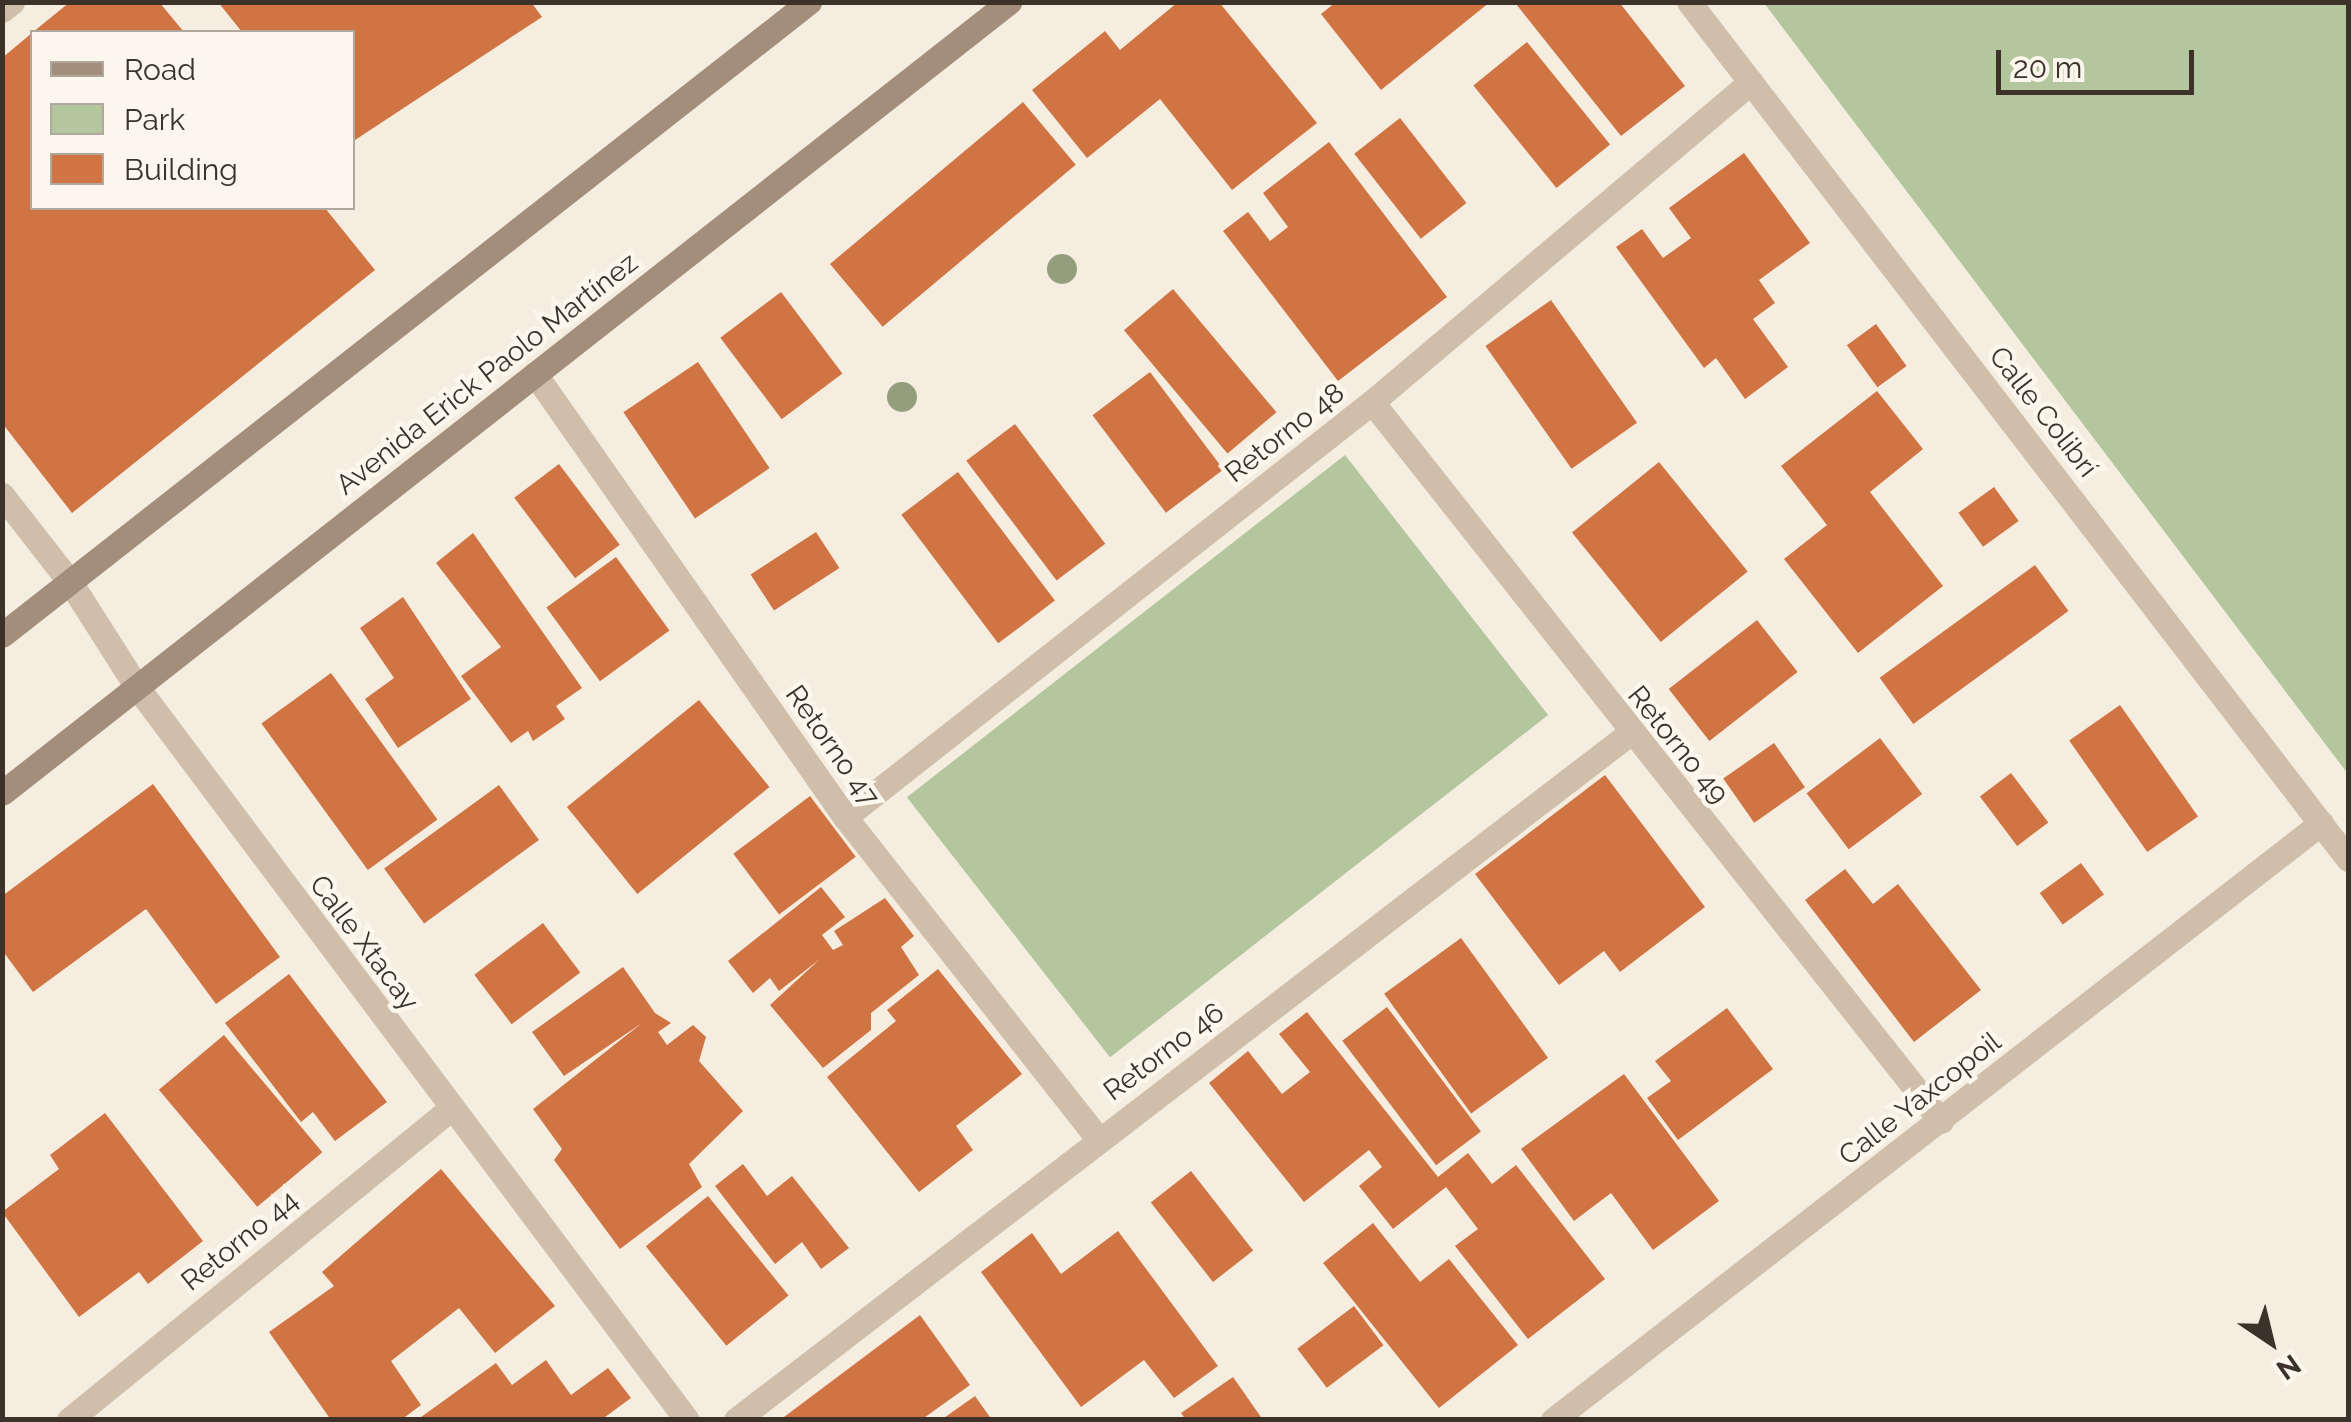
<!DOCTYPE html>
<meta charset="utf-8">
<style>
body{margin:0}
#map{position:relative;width:2351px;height:1422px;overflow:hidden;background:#f5ede0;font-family:Raleway,sans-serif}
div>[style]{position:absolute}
.green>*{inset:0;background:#b4c69e;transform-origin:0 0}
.building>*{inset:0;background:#d07443;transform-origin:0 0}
.minor>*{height:25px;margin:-12.5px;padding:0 12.5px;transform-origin:12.5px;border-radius:12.5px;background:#cfbfaa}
.tertiary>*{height:25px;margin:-12.5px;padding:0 12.5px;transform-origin:12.5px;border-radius:12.5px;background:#cfbfaa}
.secondary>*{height:25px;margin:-12.5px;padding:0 12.5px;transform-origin:12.5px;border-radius:12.5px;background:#a38e7b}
.trees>*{width:30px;height:30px;margin:-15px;border-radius:50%;background:#949e7c}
span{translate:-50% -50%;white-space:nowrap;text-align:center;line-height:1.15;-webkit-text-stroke:9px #fcf7ed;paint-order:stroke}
.street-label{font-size:28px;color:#3c322a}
.frame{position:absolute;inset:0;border:5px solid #3c322a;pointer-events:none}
.legend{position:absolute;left:30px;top:30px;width:325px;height:180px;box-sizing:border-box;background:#fcf7ed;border:2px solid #afa89f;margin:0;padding:12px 18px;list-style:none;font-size:30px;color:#3c322a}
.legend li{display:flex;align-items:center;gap:20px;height:50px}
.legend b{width:50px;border:2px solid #afa89f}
.north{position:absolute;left:2221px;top:1292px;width:100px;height:100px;-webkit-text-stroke:8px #fcf7ed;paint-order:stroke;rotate:145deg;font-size:28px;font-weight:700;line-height:40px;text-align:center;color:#3c322a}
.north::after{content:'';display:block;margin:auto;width:35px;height:45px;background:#3c322a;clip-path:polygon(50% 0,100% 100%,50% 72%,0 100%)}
.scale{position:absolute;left:1996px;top:50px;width:198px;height:45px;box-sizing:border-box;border:5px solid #3c322a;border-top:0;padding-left:12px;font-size:30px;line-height:35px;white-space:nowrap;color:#3c322a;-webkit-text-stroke:8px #fcf7ed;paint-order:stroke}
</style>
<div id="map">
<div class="green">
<i style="clip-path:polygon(1764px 3px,2348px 3px,2348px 774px)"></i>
<i style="left:1345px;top:455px;width:330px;height:556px;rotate:52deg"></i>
</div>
<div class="building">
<i style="clip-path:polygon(70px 2px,159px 2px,184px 32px,33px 32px)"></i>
<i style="clip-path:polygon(218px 2px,531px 2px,542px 17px,352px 142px,352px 32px,242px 32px)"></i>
<i style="clip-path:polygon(1178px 2px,1219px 2px,1317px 123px,1232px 190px,1160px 99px,1087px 158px,1032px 90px,1105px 31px,1120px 50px)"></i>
<i style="clip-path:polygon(1336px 2px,1490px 2px,1381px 90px,1321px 14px)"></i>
<i style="clip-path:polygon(1619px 2px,1685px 86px,1621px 136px,1516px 4px)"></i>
<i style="clip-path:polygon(32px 33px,32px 208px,325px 208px,375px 270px,72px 513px,2px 423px,2px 58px)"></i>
<i style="left:1527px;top:42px;width:132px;height:69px;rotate:51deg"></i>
<i style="left:1023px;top:102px;width:82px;height:252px;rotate:50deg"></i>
<i style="left:1400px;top:118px;width:108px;height:58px;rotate:52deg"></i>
<i style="clip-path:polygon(1329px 142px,1447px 297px,1338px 381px,1223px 231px,1248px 212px,1270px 241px,1288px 227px,1263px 193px)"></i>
<i style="clip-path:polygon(1744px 153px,1810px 243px,1759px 280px,1775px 303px,1753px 319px,1788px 367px,1745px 399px,1716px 358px,1704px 368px,1616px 247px,1642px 229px,1663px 258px,1691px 238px,1669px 208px)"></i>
<i style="left:1173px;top:289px;width:161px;height:64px;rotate:50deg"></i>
<i style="left:781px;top:292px;width:102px;height:76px;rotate:53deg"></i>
<i style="left:1551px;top:300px;width:150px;height:80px;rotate:55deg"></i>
<i style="left:1876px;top:324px;width:52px;height:36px;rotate:54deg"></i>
<i style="left:698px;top:362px;width:128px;height:90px;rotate:56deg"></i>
<i style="left:1150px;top:372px;width:122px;height:72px;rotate:53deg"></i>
<i style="clip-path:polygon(1877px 391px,1923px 449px,1870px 492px,1943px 586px,1858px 653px,1784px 559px,1827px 525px,1781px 466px)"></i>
<i style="left:1015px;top:424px;width:150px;height:61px;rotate:53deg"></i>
<i style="left:1659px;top:462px;width:141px;height:112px;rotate:51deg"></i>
<i style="left:559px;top:464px;width:101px;height:56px;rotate:53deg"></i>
<i style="left:958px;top:472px;width:161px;height:71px;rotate:53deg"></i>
<i style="left:1994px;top:487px;width:42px;height:44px;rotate:54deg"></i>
<i style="left:816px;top:532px;width:43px;height:78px;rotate:57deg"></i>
<i style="clip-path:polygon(473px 533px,582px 688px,556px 706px,565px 719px,533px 741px,528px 731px,511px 743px,461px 676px,501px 647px,436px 563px)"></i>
<i style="left:616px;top:557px;width:91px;height:86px;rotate:54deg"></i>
<i style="left:2035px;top:565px;width:57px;height:192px;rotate:54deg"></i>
<i style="clip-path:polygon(403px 597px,471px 699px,398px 748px,365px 699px,394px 678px,360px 628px)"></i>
<i style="left:1757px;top:620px;width:66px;height:112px;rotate:52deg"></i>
<i style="left:331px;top:673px;width:181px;height:86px;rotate:54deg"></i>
<i style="left:699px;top:700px;width:112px;height:170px;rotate:51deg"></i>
<i style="left:2120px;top:705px;width:136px;height:62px;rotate:55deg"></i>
<i style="left:1880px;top:738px;width:70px;height:92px;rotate:53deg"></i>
<i style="left:1774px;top:743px;width:54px;height:62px;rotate:55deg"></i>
<i style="left:2011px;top:773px;width:62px;height:39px;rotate:53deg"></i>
<i style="clip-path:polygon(1605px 775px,1705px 907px,1620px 972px,1604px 951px,1559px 985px,1475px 874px)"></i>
<i style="clip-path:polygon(153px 784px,280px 957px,216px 1004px,146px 909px,33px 992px,2px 950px,2px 896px)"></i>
<i style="left:499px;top:785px;width:68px;height:142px;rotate:54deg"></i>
<i style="left:810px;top:796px;width:76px;height:96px;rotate:53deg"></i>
<i style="left:2081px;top:863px;width:39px;height:51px;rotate:54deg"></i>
<i style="clip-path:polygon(1845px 869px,1873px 904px,1898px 884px,1981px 990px,1914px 1042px,1805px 900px)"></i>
<i style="clip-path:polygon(821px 887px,845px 917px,822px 935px,833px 950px,843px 945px,834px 931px,885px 898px,914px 936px,901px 947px,919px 975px,871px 1013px,871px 1030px,823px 1068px,770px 1005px,820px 959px,779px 991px,770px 978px,753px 993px,728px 961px)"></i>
<i style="left:543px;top:923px;width:62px;height:86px;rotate:53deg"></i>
<i style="left:1461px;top:938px;width:148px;height:95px;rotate:54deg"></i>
<i style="clip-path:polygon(623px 967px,655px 1013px,671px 1023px,658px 1032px,667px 1045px,693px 1025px,706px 1037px,699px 1061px,743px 1111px,689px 1164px,702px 1187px,620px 1249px,554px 1160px,562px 1149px,533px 1109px,642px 1023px,564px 1076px,532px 1032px)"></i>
<i style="clip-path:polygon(938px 969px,1022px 1074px,956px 1126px,973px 1150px,919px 1192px,827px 1077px,896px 1021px,887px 1010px)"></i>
<i style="clip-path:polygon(289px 974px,387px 1102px,335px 1141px,313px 1112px,301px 1122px,225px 1023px)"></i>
<i style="left:1387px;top:1007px;width:156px;height:56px;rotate:53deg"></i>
<i style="clip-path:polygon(1727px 1008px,1773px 1069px,1678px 1140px,1647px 1098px,1671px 1081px,1655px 1061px)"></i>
<i style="clip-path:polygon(1307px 1012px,1438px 1177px,1468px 1153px,1492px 1184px,1516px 1165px,1605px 1279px,1528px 1339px,1455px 1246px,1478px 1229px,1446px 1187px,1393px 1229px,1359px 1186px,1382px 1167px,1369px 1150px,1304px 1202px,1209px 1083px,1248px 1051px,1282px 1094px,1310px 1072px,1279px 1034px)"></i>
<i style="left:224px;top:1035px;width:153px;height:85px;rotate:50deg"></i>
<i style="clip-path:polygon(1624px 1074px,1719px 1201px,1653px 1250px,1611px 1193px,1574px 1221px,1521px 1149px)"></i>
<i style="clip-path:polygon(105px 1113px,203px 1241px,148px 1284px,139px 1272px,79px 1317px,2px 1212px,59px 1169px,50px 1155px)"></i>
<i style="clip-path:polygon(743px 1164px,767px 1196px,792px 1176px,849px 1248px,821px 1269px,802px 1242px,775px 1264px,715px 1186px)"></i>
<i style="clip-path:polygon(441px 1169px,555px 1306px,495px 1353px,459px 1308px,391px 1361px,421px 1405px,401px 1420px,331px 1420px,269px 1332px,334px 1286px,322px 1272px)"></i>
<i style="left:1191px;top:1171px;width:101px;height:51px;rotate:52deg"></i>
<i style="left:708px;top:1196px;width:128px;height:80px;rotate:51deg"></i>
<i style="clip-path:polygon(1373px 1223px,1420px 1282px,1449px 1259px,1518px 1345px,1439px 1408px,1323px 1263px)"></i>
<i style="clip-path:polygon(1118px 1231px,1218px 1366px,1174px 1398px,1144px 1360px,1081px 1407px,981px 1272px,1032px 1233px,1061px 1274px)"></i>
<i style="left:1354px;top:1306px;width:49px;height:71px;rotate:53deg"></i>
<i style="clip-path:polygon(920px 1315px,970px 1385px,921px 1420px,780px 1420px)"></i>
<i style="clip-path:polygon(546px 1360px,571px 1395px,608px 1368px,631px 1398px,601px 1420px,417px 1420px,496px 1363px,512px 1385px)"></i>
<i style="clip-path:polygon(1233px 1377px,1263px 1420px,1186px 1420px,1181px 1413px)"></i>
<i style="clip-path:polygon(975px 1396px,992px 1420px,941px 1420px)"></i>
</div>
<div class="minor">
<i style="left:2px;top:10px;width:13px;rotate:-39deg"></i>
<i style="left:535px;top:374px;width:541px;rotate:55.02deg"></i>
<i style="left:845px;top:817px;width:411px;rotate:51.8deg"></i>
<i style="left:1372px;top:402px;width:917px;rotate:51.64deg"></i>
<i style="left:2px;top:495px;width:110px;rotate:52deg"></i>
<i style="left:70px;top:582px;width:125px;rotate:57.5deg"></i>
<i style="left:137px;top:687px;width:916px;rotate:53.12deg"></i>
<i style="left:845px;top:817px;width:671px;rotate:-38.22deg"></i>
<i style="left:1372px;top:402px;width:496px;rotate:-40.2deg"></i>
<i style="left:69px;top:1420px;width:492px;rotate:-39.2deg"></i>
<i style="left:736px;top:1420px;width:1127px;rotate:-37.54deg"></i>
<i style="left:1553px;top:1420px;width:973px;rotate:-37.86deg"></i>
</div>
<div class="tertiary">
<i style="left:1689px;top:2px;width:1081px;rotate:52.44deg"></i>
</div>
<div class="secondary">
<i style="left:2px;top:635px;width:1026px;rotate:-38.11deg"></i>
<i style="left:2px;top:793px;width:1281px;rotate:-38.15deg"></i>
</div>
<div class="trees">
<i style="left:1062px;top:269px"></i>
<i style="left:902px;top:397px"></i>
</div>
<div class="street-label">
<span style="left:487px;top:374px;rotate:-38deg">Avenida Erick Paolo Martínez</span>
<span style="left:2043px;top:412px;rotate:52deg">Calle Colibrí</span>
<span style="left:1285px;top:433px;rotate:-38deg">Retorno 48</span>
<span style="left:1678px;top:745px;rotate:51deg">Retorno 49</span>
<span style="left:832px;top:746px;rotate:55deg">Retorno 47</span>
<span style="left:364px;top:943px;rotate:53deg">Calle Xtacay</span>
<span style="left:1164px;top:1052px;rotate:-37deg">Retorno 46</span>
<span style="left:1920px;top:1099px;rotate:-38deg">Calle Yaxcopoil</span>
<span style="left:240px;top:1241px;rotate:-39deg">Retorno 44</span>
</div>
<div class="frame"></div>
<ul class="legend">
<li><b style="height:12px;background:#a38e7b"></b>Road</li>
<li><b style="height:28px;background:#b4c69e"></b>Park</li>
<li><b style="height:28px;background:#d07443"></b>Building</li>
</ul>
<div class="north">N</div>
<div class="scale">20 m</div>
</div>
